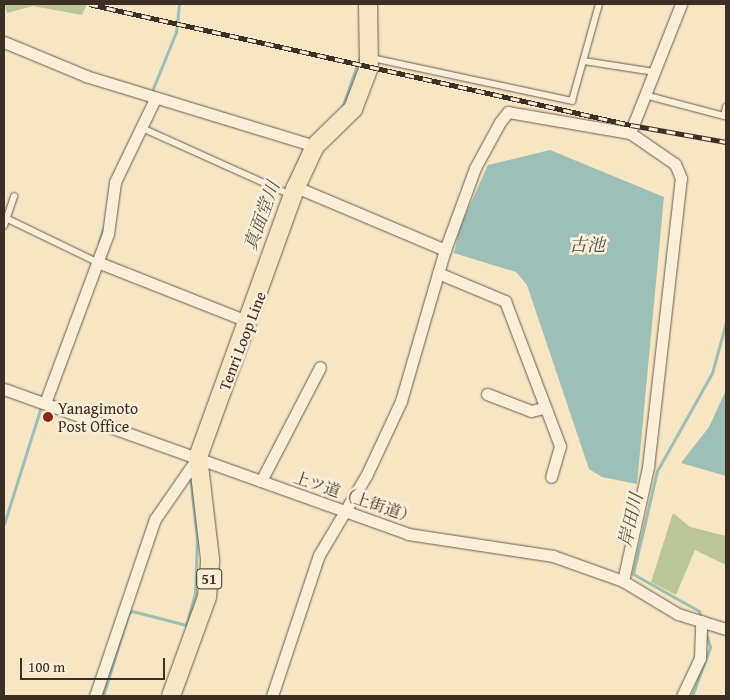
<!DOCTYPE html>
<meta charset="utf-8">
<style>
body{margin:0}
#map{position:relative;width:730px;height:700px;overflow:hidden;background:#f6e6c3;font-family:"Gentium Book Plus","Noto Serif JP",serif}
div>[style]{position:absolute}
.green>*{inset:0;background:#bbc595}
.water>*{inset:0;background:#9dbfb5}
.stream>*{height:3px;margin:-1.5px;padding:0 1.5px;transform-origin:1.5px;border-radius:1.5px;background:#9dbfb5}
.roads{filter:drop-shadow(0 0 1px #6a5d4d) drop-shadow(0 0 1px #6a5d4d)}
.service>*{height:5.5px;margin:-2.75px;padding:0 2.75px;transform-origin:2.75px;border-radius:2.75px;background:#f9efd8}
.minor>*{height:11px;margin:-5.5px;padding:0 5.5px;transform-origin:5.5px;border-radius:5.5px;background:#f9efd8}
.primary>*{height:18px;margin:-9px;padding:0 9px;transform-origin:9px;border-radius:9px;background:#f6e6c3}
.rail>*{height:5px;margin-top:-2.5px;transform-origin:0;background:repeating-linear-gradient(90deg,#f9efd8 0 9px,#3c2f26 0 18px);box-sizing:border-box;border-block:1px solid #3c2f26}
.dots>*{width:14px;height:14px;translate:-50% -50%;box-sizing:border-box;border:2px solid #f9efd8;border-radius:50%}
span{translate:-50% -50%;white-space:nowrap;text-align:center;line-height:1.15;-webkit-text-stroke:5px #f9efd8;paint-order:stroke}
.shield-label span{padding:1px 4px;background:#f9efd8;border:1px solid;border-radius:4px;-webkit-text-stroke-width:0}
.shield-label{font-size:15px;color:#3c2f26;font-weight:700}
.street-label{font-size:16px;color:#3c2f26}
.poi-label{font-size:16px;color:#3c2f26}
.left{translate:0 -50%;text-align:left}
.water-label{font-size:18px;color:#54534a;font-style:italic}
.frame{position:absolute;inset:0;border:5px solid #3c2f26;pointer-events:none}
.scale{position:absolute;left:20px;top:658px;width:145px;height:22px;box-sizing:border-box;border:2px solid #3c2f26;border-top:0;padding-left:6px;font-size:15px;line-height:18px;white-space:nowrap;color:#3c2f26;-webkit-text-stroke:4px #f9efd8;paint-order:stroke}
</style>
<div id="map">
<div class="green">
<i style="clip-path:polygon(4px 4px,87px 4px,82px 15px,33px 6px,7px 13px)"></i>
<i style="clip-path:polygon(673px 513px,690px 527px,726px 536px,726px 565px,695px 550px,676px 595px,651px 582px)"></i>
</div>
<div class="water">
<i style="clip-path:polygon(550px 150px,664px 197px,637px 484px,602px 477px,589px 469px,527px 285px,516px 272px,454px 253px,460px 227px,488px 165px)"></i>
<i style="clip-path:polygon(726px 390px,726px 476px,681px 463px,709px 427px)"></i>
</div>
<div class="stream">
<i style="left:152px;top:91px;width:64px;rotate:-67.9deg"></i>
<i style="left:176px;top:32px;width:28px;rotate:-84deg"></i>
<i style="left:342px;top:108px;width:58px;rotate:-70.9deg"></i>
<i style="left:288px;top:184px;width:43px;rotate:-65.2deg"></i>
<i style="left:99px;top:242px;width:14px;rotate:-73deg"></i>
<i style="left:4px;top:524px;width:123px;rotate:-72.5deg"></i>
<i style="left:701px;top:618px;width:7px;rotate:-106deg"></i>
<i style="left:699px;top:611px;width:76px;rotate:-150.7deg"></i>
<i style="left:633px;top:574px;width:106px;rotate:-76.9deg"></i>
<i style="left:657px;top:471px;width:112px;rotate:-60.7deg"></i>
<i style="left:712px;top:373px;width:53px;rotate:-74.6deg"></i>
<i style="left:103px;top:696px;width:86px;rotate:-73deg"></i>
<i style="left:128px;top:614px;width:5px;rotate:-37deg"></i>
<i style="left:132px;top:611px;width:56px;rotate:14.5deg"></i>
<i style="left:186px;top:625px;width:33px;rotate:-74deg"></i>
<i style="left:195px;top:593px;width:54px;rotate:-87.9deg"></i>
<i style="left:197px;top:539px;width:64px;rotate:-96.2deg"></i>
<i style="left:692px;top:696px;width:52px;rotate:-69.8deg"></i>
<i style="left:710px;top:647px;width:17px;rotate:-107deg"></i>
</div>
<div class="roads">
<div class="service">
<i style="left:372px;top:58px;width:205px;rotate:12.1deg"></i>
<i style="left:572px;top:101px;width:101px;rotate:-74.4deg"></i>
<i style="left:584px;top:61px;width:71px;rotate:8.9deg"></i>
<i style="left:645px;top:95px;width:82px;rotate:14.9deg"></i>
<i style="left:724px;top:116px;width:9px;rotate:-77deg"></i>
<i style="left:142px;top:128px;width:163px;rotate:24.2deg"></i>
<i style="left:6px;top:218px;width:101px;rotate:25.8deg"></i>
<i style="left:4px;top:226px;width:31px;rotate:-71deg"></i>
</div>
<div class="minor">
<i style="left:4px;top:42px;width:89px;rotate:22.5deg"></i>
<i style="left:86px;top:76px;width:239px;rotate:17deg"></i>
<i style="left:296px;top:187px;width:162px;rotate:22.9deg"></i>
<i style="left:97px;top:262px;width:163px;rotate:21.5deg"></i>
<i style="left:438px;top:273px;width:73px;rotate:22.7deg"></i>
<i style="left:505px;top:301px;width:155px;rotate:69.2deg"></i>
<i style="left:560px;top:446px;width:32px;rotate:106deg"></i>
<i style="left:4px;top:389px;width:429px;rotate:19.7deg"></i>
<i style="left:408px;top:534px;width:147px;rotate:8.6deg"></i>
<i style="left:553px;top:556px;width:74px;rotate:19.7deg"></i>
<i style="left:623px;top:581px;width:64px;rotate:31deg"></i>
<i style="left:678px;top:614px;width:50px;rotate:17.4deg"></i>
<i style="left:487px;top:394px;width:47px;rotate:21.1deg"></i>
<i style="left:531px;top:411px;width:12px;rotate:-14deg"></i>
<i style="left:45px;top:403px;width:180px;rotate:-69.6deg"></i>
<i style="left:108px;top:234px;width:52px;rotate:-82.3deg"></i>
<i style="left:115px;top:182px;width:92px;rotate:-64.3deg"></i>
<i style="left:261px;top:481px;width:128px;rotate:-62.6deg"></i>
<i style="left:623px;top:581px;width:117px;rotate:-77.6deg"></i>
<i style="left:648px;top:467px;width:291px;rotate:-83.5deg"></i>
<i style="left:681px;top:178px;width:15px;rotate:-113deg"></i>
<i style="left:675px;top:164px;width:55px;rotate:-145.4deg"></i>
<i style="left:630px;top:133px;width:139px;rotate:-68.4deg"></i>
<i style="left:95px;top:696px;width:187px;rotate:-71.3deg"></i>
<i style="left:155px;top:519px;width:75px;rotate:-55.3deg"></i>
<i style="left:272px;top:696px;width:149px;rotate:-71.6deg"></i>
<i style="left:319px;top:555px;width:94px;rotate:-59.3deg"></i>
<i style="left:367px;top:474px;width:81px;rotate:-65deg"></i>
<i style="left:401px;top:401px;width:157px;rotate:-73.8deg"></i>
<i style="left:445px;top:250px;width:87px;rotate:-69.9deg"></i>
<i style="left:475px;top:168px;width:52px;rotate:-61.5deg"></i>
<i style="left:500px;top:122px;width:13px;rotate:-51deg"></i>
<i style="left:508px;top:112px;width:124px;rotate:9.8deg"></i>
<i style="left:682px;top:696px;width:42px;rotate:-64.7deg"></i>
<i style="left:700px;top:658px;width:37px;rotate:-88deg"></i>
</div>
<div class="primary">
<i style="left:171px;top:696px;width:105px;rotate:-70deg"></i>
<i style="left:207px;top:597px;width:38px;rotate:-85deg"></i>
<i style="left:210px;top:559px;width:103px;rotate:-96.7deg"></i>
<i style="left:198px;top:457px;width:287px;rotate:-70.1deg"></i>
<i style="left:296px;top:187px;width:45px;rotate:-65.1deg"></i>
<i style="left:315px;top:146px;width:53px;rotate:-44.2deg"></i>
<i style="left:353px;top:109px;width:45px;rotate:-69.1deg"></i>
<i style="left:369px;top:67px;width:63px;rotate:-90.9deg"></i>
</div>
</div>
<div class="rail">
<i style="left:89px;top:4px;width:555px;rotate:12.58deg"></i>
<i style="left:631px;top:125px;width:97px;rotate:10.1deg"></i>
</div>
<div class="dots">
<i style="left:48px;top:417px;background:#8f2418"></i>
</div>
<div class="shield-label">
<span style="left:209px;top:579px">51</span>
</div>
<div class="street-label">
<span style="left:242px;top:341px;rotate:-69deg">Tenri Loop Line</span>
<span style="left:355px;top:497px;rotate:19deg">上ツ道（上街道）</span>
</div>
<div class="poi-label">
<span class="left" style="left:58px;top:417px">Yanagimoto<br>Post Office</span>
</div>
<div class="water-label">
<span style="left:262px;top:216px;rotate:-70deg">真面堂川</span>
<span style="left:587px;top:245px">古池</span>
<span style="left:631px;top:520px;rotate:-77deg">岸田川</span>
</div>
<div class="frame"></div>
<div class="scale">100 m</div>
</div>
